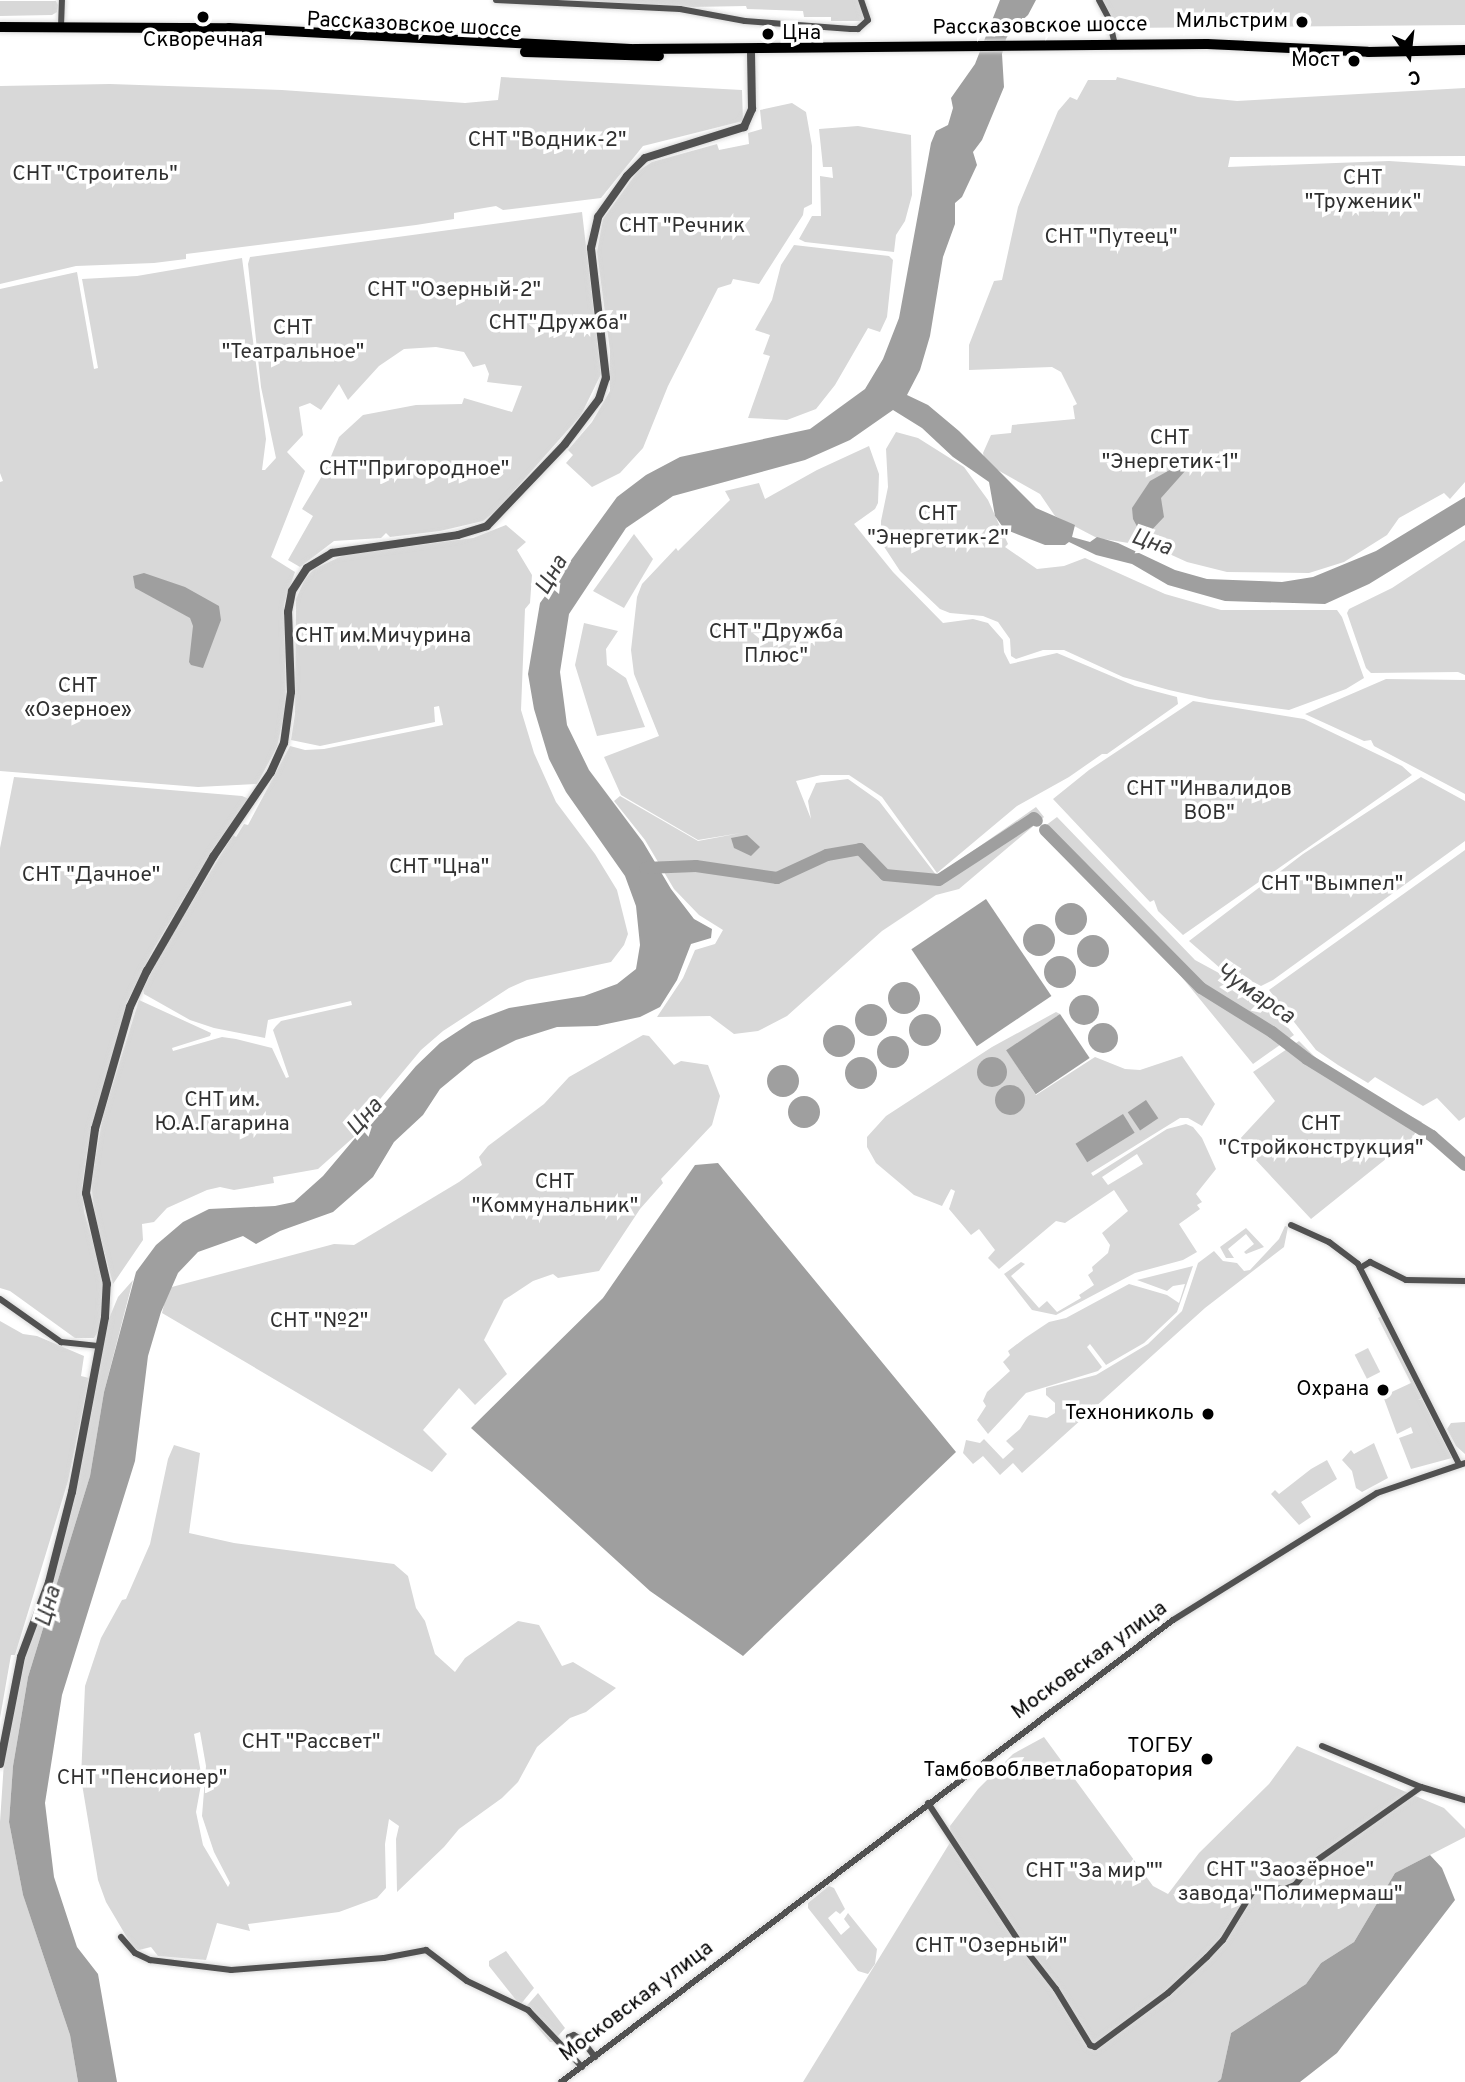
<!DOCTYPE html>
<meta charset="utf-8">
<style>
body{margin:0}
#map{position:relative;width:1465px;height:2082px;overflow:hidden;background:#fff;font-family:Overpass,sans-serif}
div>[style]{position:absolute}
.green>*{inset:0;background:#d8d8d8;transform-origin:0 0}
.water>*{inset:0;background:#9f9f9f;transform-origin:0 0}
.round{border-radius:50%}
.river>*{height:12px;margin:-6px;padding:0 6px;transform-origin:6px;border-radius:6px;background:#9f9f9f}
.roads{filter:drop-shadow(0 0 2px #dbdbdb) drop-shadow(0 0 2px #dbdbdb)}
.minor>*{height:6px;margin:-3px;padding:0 3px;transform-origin:3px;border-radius:3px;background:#515151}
.tertiary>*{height:8px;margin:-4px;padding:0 4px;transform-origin:4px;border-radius:4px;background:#515151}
.primary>*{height:10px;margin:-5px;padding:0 5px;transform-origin:5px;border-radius:5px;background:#000}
.dots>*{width:19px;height:19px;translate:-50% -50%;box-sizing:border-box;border:4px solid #fff;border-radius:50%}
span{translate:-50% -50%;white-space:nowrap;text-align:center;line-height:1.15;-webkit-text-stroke:7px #fff;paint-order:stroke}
.poi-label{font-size:21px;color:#000}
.right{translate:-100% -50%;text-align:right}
.left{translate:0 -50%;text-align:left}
.street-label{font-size:21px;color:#000}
.park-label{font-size:21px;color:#2f2f2f}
.water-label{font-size:23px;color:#404040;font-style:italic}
.north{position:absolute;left:1374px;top:21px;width:70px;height:70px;-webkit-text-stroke:5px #fff;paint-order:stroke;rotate:166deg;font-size:19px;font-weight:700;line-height:28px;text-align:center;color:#000}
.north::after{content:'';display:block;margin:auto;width:24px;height:32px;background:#000;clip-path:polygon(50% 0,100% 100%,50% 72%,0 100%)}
</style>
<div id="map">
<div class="green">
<i style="clip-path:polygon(564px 0,860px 0,864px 21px,831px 21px,831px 17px,804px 17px,803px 11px,747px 9px,746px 6px,692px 7px)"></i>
<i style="clip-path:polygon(1099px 0,1465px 0,1465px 25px,1116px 28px)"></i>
<i style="clip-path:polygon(0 1px,56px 1px,58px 5px,57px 12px,52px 15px,0 16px)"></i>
<i style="clip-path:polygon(501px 77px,742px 90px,743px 121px,643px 146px,601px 198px,503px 210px,496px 206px,454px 213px,454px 219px,416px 225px,186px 254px,186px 259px,154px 263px,76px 266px,0 284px,0 86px,110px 84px,282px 90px,465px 103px,498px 100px)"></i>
<i style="clip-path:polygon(1117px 77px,1198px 97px,1237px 101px,1465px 88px,1465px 156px,1230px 157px,1228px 167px,1389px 161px,1465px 166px,1465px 482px,1450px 499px,1444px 493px,1399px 518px,1387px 535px,1344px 562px,1309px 573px,1227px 572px,1187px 562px,1154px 547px,1097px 538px,1055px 516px,1040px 494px,985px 463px,983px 453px,991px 435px,1011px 433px,1012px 425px,1075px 419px,1073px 406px,1077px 404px,1061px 372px,1052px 367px,969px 370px,969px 345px,994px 281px,1002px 280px,1018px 207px,1058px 111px,1070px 97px,1077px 100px,1088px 80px,1116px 80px)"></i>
<i style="clip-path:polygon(792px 103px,806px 112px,812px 146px,812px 204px,804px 208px,803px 215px,759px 284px,733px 279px,731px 284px,718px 288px,668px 386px,643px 448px,620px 473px,592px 487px,566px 463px,573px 455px,568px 450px,592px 422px,610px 391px,610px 351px,597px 252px,603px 219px,638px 171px,652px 162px,717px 144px,719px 150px,749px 144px,748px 133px,762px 129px,760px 110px)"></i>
<i style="clip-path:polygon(858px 126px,911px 135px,912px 195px,905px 221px,896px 235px,894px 252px,805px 242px,799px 239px,812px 216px,821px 216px,820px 176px,833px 178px,832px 167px,823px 167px,819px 129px)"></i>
<i style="clip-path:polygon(582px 212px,601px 374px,581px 415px,497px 510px,483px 521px,440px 531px,390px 537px,386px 533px,381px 538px,334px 541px,300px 567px,288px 560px,313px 516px,302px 509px,325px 471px,339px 437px,363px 415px,416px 405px,462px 404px,464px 398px,512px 412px,522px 386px,487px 382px,489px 374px,485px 364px,473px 367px,464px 352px,436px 347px,404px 349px,379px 366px,348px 400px,339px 384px,321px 410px,310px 403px,299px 407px,303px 435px,287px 452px,305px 471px,271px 557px,295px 572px,284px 604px,286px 705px,277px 747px,257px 784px,198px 787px,0 771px,0 482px,3px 481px,0 473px,0 289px,77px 272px,94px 369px,98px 368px,82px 279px,137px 276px,242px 258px,266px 439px,262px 470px,265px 470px,276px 458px,261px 387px,248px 264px,250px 257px)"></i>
<i style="clip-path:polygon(794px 245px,889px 256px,893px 260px,887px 317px,880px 332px,868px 328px,835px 385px,816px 409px,787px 420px,748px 418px,770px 356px,763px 354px,770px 335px,755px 330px,772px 300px,781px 265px)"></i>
<i style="clip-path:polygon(896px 432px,918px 438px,964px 467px,988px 500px,1008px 544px,1005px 547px,1037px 569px,1064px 566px,1085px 558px,1165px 594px,1221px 610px,1337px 610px,1342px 617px,1364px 678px,1346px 689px,1289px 710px,1209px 699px,1169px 690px,1123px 677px,1064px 650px,1043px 650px,1016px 659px,1011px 656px,1010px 639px,998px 622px,983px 616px,950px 613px,940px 609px,900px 571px,881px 542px,881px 521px,888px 487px,886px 449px)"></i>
<i style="clip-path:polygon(869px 446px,879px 474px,878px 503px,875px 509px,854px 524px,893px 572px,943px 623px,973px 619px,988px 623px,1003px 640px,1004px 652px,1010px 664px,1057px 653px,1135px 686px,1177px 697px,1178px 704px,1107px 754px,1102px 754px,1069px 777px,1017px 806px,937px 873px,882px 797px,849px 775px,821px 775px,796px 781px,811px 819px,808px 801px,816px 783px,848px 779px,879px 801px,937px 876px,1036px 807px,1044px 817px,959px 889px,936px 895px,882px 931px,787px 1016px,758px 1031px,734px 1034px,710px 1016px,657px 1017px,683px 978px,695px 950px,715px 944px,723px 930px,699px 915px,674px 889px,645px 840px,614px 801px,620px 796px,698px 841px,741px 833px,698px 840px,621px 795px,604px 757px,659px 736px,634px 674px,631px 650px,637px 597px,642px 584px,676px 548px,678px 551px,682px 547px,730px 500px,725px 491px,759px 483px,765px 499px,817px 470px)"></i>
<i style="clip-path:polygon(506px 525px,526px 542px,517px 550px,532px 575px,530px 603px,525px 609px,521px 710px,534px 753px,556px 802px,595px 854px,617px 890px,628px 934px,624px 945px,611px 962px,527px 980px,509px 988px,443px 1031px,421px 1050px,376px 1104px,355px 1136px,318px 1169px,273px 1177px,274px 1183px,234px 1190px,220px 1187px,207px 1190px,167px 1208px,154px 1222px,142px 1224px,143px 1240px,113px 1284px,95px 1217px,91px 1183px,103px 1116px,139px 1000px,211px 1033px,210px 1036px,172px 1048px,173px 1051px,222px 1037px,236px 1039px,272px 1048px,286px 1078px,289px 1077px,273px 1030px,276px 1026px,281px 1021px,352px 1005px,351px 1001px,268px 1020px,265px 1038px,214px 1028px,190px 1020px,144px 994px,143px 989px,164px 948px,233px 835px,236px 837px,244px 824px,248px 825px,290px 746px,305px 750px,324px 749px,443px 725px,439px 706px,434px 707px,435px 722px,320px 746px,291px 740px,295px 714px,296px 599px,305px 579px,314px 569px,344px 555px,473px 538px)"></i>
<i style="clip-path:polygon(634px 534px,653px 559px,624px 608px,593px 591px)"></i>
<i style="clip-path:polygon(1465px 540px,1465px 675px,1458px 672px,1371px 673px,1366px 668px,1347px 613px,1349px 609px,1392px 588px)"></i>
<i style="clip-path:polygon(584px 623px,618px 631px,606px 649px,607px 665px,626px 678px,645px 727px,597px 736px,575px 665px)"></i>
<i style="clip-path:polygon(1386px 679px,1465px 680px,1465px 794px,1374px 746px,1371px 740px,1364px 741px,1305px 714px)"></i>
<i style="clip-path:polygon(1193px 701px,1304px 719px,1402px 766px,1412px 775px,1183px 935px,1158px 911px,1154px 900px,1150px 902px,1053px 799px,1089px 770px)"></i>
<i style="clip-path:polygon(14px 777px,242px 796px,249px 799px,213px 849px,153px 950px,127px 1002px,88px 1146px,82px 1186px,84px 1212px,99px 1262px,104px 1294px,102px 1325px,94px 1338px,75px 1338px,10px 1291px,0 1288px,0 848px)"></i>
<i style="clip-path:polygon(1421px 777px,1465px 801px,1465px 841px,1273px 980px,1261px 986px,1222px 966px,1220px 968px,1189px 941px,1303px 854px)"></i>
<i style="clip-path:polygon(1057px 817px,1195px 960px,1263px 997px,1294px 1035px,1253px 1064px,1162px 953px,1041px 829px)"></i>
<i style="clip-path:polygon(1465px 850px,1465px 1117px,1459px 1121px,1437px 1098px,1423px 1106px,1375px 1077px,1368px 1083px,1338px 1065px,1316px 1050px,1269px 990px)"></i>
<i style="clip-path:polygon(evenodd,1056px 1012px,1060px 1014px,1007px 1051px,1036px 1095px,1095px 1057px,1125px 1069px,1140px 1070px,1182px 1056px,1215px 1104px,1202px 1126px,1188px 1118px,1180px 1118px,1091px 1173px,1093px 1176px,1167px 1129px,1186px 1124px,1193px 1127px,1202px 1138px,1216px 1169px,1196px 1194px,1202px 1202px,1197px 1205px,1200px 1209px,1179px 1224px,1197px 1252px,1183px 1260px,1135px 1273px,1056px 1315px,1032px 1310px,1004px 1274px,1021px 1262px,1025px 1264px,1011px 1276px,1039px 1308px,1047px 1301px,1057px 1312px,1081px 1298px,1079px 1295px,1094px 1285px,1088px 1275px,1093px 1271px,1092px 1267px,1108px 1253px,1110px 1245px,1102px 1233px,1128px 1211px,1114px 1190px,1065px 1223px,1056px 1221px,999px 1269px,988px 1258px,995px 1250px,979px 1229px,971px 1235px,949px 1209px,955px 1191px,951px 1189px,942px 1206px,914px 1195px,876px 1163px,867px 1147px,867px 1137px,886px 1116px,992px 1047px,1056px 1012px,1137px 1154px,1143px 1164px,1108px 1185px,1102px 1177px,1137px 1154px)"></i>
<i style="clip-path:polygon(643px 1035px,649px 1036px,674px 1065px,681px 1061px,708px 1065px,720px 1096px,712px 1125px,661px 1179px,663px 1183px,640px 1209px,599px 1271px,558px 1278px,553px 1274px,533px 1281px,504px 1300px,484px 1340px,507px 1374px,475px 1405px,459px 1388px,423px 1430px,447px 1454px,432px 1472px,162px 1313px,168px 1288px,334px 1244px,354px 1245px,459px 1182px,482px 1165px,479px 1157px,488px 1146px,544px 1104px,569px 1077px)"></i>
<i style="clip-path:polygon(1299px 1041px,1324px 1066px,1355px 1087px,1422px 1122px,1412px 1138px,1311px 1219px,1238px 1141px,1275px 1101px,1253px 1072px)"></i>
<i style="clip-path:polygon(1285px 1226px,1288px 1227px,1284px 1247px,1205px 1308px,1022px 1473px,1013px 1463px,1000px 1475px,983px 1456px,973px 1464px,963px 1453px,966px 1440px,980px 1443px,984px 1439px,1003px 1459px,1014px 1449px,1006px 1441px,1020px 1429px,1029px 1415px,1047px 1418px,1055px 1413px,1055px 1403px,1046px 1395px,1046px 1388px,1096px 1375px,1148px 1344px,1182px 1311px,1198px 1263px,1214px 1251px,1223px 1261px,1237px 1263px,1244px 1271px,1250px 1270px,1279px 1239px)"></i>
<i style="clip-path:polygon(1246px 1228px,1264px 1247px,1246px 1254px,1244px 1252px,1254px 1244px,1246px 1234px,1228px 1249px,1234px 1258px,1226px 1258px,1220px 1247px)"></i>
<i style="clip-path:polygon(1193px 1266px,1177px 1312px,1144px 1343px,1106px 1365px,1090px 1344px,1087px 1347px,1102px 1367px,1098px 1371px,1026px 1393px,988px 1434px,977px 1420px,986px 1406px,983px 1401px,987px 1392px,1010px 1371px,1003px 1362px,1010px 1355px,1008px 1351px,1025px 1338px,1049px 1322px,1066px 1318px,1129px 1284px,1167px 1295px,1179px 1303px,1185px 1284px,1173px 1286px,1167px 1291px,1137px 1280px)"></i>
<i style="clip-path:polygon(133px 1280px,104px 1392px,90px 1476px,28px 1677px,13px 1766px,9px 1822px,23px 1895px,70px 2035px,78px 2082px,0 2082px,0 1822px,5px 1747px,18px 1677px,80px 1466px,108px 1321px,118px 1297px)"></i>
<i style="clip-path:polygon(1383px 1315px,1422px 1398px,1418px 1400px,1422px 1399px,1452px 1458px,1411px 1469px,1399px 1438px,1413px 1433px,1411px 1427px,1397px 1434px,1383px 1396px,1411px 1383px,1378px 1318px)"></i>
<i style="clip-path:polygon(0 1321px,23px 1334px,37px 1336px,84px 1356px,81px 1376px,89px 1378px,68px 1481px,15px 1655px,11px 1655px,0 1718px)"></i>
<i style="left:1368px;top:1348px;width:27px;height:15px;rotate:63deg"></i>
<i style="clip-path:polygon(1465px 1422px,1465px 1454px,1456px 1446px,1447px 1429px,1451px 1423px)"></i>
<i style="clip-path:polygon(1374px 1443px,1388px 1478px,1362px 1492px,1356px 1488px,1352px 1471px,1342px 1460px,1351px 1450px,1354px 1454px)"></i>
<i style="clip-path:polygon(evenodd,174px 1445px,200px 1453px,189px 1533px,234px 1543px,394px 1564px,408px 1576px,416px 1608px,425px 1621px,435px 1654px,455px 1672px,465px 1658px,518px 1621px,539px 1625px,562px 1666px,573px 1662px,616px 1688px,586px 1712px,570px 1718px,537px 1747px,518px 1782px,502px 1798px,459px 1829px,444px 1847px,397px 1892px,396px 1839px,399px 1826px,389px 1819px,385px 1844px,386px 1888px,377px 1898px,339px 1912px,248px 1924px,250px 1931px,217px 1923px,206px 1960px,158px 1956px,151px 1947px,135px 1951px,106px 1902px,98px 1880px,81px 1778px,85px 1686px,101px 1638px,122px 1600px,126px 1599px,150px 1544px,168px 1459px,174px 1445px,200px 1732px,206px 1766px,202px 1816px,214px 1852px,230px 1883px,228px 1887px,203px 1845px,196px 1812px,202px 1779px,194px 1734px,200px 1732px)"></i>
<i style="clip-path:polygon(1327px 1460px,1337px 1479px,1301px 1502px,1311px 1517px,1299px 1525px,1271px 1494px,1275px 1490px,1279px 1494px,1311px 1469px)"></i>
<i style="clip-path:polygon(1044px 1737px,1153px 1886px,1168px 1894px,1199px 1853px,1269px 1784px,1297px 1746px,1444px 1808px,1465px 1829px,1465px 1837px,1395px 1873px,1354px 1942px,1321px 1963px,1306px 1984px,1231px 2033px,1221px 2079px,1217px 2082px,803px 2082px,951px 1841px,950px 1826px,978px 1789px,1013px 1754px)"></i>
<i style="clip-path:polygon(829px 1886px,834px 1888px,845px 1909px,840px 1914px,836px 1911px,828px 1918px,841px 1935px,850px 1927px,844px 1919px,848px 1913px,877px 1949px,875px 1964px,868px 1974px,858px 1971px,808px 1908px,808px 1903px)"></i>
<i style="clip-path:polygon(506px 1951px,534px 1988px,520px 2005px,489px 1966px,489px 1961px)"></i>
<i style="clip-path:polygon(538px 1993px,565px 2028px,553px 2042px,550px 2042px,523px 2010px)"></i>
</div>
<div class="water">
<i style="clip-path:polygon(1000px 0,1036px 0,1028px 15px,1010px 31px,1006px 39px,1002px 54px,1004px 87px,982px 140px,973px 152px,977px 165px,962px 197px,955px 203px,955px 224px,943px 257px,930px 336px,920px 370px,907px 395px,928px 405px,959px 431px,1036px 508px,1075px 525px,1072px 537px,1090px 542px,1097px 537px,1118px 543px,1175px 570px,1207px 579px,1282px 582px,1313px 577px,1376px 551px,1465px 497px,1465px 525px,1369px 584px,1325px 604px,1225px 601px,1168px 585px,1132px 564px,1096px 555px,1069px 542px,1065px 545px,1045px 545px,1004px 529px,995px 516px,989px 482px,953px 457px,922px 428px,893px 410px,850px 440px,805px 460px,673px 496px,626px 528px,569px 614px,560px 672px,567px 725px,589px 770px,643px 842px,671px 889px,694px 919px,712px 929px,711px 938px,691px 944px,677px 980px,660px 1007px,640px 1017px,597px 1026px,557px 1027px,516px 1040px,474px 1061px,440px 1089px,423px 1115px,394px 1142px,373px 1177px,333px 1212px,280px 1231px,256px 1244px,243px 1236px,198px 1252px,178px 1273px,161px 1312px,148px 1356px,135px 1461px,62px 1695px,45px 1803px,54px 1877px,77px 1947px,98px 1974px,117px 2082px,78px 2082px,70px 2035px,23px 1895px,9px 1822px,13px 1766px,28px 1677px,90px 1476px,104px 1392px,136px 1272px,156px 1245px,183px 1222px,209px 1209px,275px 1206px,294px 1202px,323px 1176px,416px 1066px,440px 1043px,472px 1022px,509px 1008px,584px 996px,617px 984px,636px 969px,640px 945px,636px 906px,625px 876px,566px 792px,549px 759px,534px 709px,528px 674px,540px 603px,617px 497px,646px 475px,680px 457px,810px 429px,865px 389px,883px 359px,899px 318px,931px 143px,936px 131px,948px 125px,953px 108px,951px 98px,975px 64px)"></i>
<i style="clip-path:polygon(1202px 452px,1161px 498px,1164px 517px,1147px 535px,1140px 532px,1133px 519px,1132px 508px,1150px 481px)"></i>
<i style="clip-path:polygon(144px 573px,185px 587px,219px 606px,221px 620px,203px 668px,191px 665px,189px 662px,193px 626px,190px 618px,135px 588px,133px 576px)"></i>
<i style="clip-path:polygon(747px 835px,760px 847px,751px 856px,734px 848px,731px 838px)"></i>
<i style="left:986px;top:899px;width:117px;height:90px;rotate:56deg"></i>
<i class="round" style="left:1055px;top:903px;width:32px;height:32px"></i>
<i class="round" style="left:1023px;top:924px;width:32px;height:32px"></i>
<i class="round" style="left:1077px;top:935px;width:32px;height:32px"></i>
<i class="round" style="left:1044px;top:956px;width:32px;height:32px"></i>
<i class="round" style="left:888px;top:982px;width:32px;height:32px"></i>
<i class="round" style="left:1069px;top:995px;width:30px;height:30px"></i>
<i class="round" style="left:855px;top:1004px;width:32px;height:32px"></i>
<i class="round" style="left:909px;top:1014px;width:32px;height:32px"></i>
<i style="left:1060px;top:1014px;width:53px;height:65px;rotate:56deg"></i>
<i class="round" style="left:1088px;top:1023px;width:30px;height:30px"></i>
<i class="round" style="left:823px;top:1025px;width:32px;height:32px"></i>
<i class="round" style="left:877px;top:1036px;width:32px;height:32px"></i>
<i class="round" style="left:845px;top:1057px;width:32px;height:32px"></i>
<i class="round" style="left:977px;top:1057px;width:30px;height:30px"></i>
<i class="round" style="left:767px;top:1065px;width:32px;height:32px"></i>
<i class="round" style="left:995px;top:1085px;width:30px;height:30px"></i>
<i class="round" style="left:788px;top:1096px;width:32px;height:32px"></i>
<i style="left:1146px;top:1100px;width:22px;height:22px;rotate:56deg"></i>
<i style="left:1123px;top:1114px;width:22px;height:56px;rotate:58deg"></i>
<i style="clip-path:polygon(718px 1163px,956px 1452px,743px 1656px,650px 1591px,471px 1428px,603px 1298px,695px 1165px)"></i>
<i style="clip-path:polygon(1430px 1855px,1442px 1868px,1455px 1900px,1337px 2053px,1300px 2082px,1217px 2082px,1221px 2079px,1231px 2033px,1306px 1984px,1321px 1963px,1354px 1942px,1395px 1873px)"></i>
</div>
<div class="river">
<i style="left:1045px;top:830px;width:222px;rotate:45.4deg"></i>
<i style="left:1201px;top:988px;width:84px;rotate:31.8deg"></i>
<i style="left:1272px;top:1032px;width:44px;rotate:37.6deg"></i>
<i style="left:1307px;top:1059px;width:147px;rotate:31.6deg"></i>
<i style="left:1432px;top:1136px;width:44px;rotate:41.3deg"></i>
<i style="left:645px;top:868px;width:51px;rotate:-2.2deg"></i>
<i style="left:696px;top:866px;width:82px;rotate:8.4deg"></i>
<i style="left:777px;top:878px;width:55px;rotate:-24.7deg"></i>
<i style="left:827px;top:855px;width:34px;rotate:-10deg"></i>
<i style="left:860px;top:849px;width:36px;rotate:46deg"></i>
<i style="left:885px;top:875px;width:54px;rotate:5.3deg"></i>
<i style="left:939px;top:880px;width:113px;rotate:-33.1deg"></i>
<i style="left:1034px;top:818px;width:4px;rotate:45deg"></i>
</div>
<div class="roads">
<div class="minor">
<i style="left:496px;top:0;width:184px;rotate:2.8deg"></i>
<i style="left:680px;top:9px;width:66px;rotate:10.5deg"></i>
<i style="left:745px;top:21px;width:106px;rotate:4.3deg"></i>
<i style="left:851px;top:29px;width:7px"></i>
<i style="left:858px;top:29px;width:13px;rotate:-42deg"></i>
<i style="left:868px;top:20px;width:21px;rotate:-109deg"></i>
<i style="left:1099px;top:0;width:21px;rotate:62deg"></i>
<i style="left:1109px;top:19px;width:27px;rotate:77deg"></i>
<i style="left:61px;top:27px;width:27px;rotate:-88deg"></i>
<i style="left:1291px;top:1225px;width:42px;rotate:24.1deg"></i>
<i style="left:1329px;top:1242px;width:36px;rotate:37deg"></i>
<i style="left:1358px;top:1264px;width:224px;rotate:63.2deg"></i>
<i style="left:1360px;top:1268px;width:12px;rotate:-31deg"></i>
<i style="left:1370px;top:1262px;width:40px;rotate:26.6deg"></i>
<i style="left:1406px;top:1280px;width:59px;rotate:1deg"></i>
<i style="left:0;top:1299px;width:75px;rotate:35.2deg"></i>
<i style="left:61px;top:1342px;width:37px;rotate:6deg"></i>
<i style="left:1322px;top:1746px;width:107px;rotate:22.5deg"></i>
<i style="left:1421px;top:1787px;width:46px;rotate:16.5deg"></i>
<i style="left:928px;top:1803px;width:164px;rotate:56.7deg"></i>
<i style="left:1018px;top:1940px;width:62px;rotate:52.2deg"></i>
<i style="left:1056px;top:1989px;width:66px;rotate:58.7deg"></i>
<i style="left:1090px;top:2045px;width:5px;rotate:22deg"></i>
<i style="left:1095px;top:2047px;width:91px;rotate:-36.5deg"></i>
<i style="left:1168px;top:1993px;width:53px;rotate:-42.7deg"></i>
<i style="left:1207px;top:1957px;width:23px;rotate:-47deg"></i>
<i style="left:1223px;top:1940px;width:57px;rotate:-58.5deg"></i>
<i style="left:1253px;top:1891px;width:10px;rotate:-24deg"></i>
<i style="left:1262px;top:1887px;width:23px;rotate:5deg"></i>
<i style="left:1285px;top:1889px;width:11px;rotate:-22deg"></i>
<i style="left:1295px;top:1885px;width:28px;rotate:-51deg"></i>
<i style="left:1313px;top:1863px;width:132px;rotate:-35.1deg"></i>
<i style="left:121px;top:1937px;width:21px;rotate:49deg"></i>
<i style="left:135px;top:1953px;width:17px;rotate:25deg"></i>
<i style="left:150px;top:1960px;width:82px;rotate:7deg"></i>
<i style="left:231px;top:1970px;width:153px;rotate:-4.5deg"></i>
<i style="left:384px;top:1958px;width:43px;rotate:-10.8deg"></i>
<i style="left:426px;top:1950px;width:51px;rotate:37.1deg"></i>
<i style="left:467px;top:1981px;width:68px;rotate:25.4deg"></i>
<i style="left:528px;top:2010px;width:59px;rotate:46.4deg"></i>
<i style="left:582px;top:2067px;width:19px;rotate:-133deg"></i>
<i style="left:569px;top:2053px;width:16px;rotate:-90deg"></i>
<i style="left:569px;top:2037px;width:5px;rotate:-22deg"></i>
<i style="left:574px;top:2035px;width:8px;rotate:30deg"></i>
<i style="left:581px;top:2039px;width:23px;rotate:52deg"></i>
<i style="left:561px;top:2082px;width:767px;rotate:-37.05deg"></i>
<i style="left:1173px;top:1620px;width:240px;rotate:-31.9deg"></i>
<i style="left:1377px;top:1493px;width:93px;rotate:-18.8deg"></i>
</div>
<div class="tertiary">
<i style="left:0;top:1764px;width:109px;rotate:-78.9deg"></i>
<i style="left:21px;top:1657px;width:80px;rotate:-69.5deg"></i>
<i style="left:49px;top:1582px;width:93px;rotate:-75.7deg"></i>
<i style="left:72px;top:1492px;width:178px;rotate:-79.3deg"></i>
<i style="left:105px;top:1317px;width:33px;rotate:-87deg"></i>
<i style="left:107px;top:1284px;width:93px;rotate:-103deg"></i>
<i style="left:86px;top:1193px;width:65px;rotate:-82deg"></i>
<i style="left:95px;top:1129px;width:127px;rotate:-74deg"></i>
<i style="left:130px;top:1007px;width:40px;rotate:-65deg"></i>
<i style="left:147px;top:971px;width:132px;rotate:-59.9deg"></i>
<i style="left:213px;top:857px;width:103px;rotate:-55.7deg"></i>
<i style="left:271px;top:772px;width:32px;rotate:-66deg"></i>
<i style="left:284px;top:743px;width:51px;rotate:-82.2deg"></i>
<i style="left:291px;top:692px;width:80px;rotate:-92.1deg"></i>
<i style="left:288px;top:612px;width:21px;rotate:-79deg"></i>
<i style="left:292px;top:591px;width:27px;rotate:-57deg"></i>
<i style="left:307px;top:568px;width:29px;rotate:-31deg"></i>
<i style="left:332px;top:553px;width:127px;rotate:-8.1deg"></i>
<i style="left:458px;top:535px;width:30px;rotate:-17deg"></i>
<i style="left:487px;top:526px;width:113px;rotate:-46.4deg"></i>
<i style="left:565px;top:444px;width:56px;rotate:-52.9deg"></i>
<i style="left:599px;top:399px;width:22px;rotate:-72deg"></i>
<i style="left:606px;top:378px;width:131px;rotate:-96.6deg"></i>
<i style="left:591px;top:248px;width:32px;rotate:-77deg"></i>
<i style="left:598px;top:217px;width:50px;rotate:-54.7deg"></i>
<i style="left:627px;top:176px;width:25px;rotate:-45deg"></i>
<i style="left:645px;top:158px;width:104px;rotate:-17.4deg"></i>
<i style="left:744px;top:127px;width:20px;rotate:-66deg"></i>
<i style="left:752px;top:109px;width:60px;rotate:-91deg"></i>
</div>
<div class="primary">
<i style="left:0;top:27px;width:229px;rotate:0.3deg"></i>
<i style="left:229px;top:28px;width:407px;rotate:3deg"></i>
<i style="left:635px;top:49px;width:572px;rotate:-0.5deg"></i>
<i style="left:1207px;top:44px;width:161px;rotate:2.8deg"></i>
<i style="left:1368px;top:52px;width:97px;rotate:-1.2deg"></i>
<i style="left:525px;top:52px;width:134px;rotate:1.7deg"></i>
</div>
</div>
<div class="dots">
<i style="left:203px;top:17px;background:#000"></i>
<i style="left:1302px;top:22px;background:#000"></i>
<i style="left:768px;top:34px;background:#000"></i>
<i style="left:1354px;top:61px;background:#000"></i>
<i style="left:1383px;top:1390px;background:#000"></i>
<i style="left:1208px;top:1414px;background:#000"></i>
<i style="left:1207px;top:1759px;background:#000"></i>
</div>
<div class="poi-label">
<span class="right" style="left:1288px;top:22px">Мильстрим</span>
<span class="left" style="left:782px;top:34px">Цна</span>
<span style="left:203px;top:41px">Скворечная</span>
<span class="right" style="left:1340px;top:61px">Мост</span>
<span class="right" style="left:1369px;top:1390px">Охрана</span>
<span class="right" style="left:1194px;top:1414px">Технониколь</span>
<span class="right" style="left:1193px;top:1759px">ТОГБУ<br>Тамбовоблветлаборатория</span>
</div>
<div class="street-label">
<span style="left:414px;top:26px;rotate:3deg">Рассказовское шоссе</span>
<span style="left:1040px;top:27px;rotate:-1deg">Рассказовское шоссе</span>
<span style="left:1090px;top:1661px;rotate:-36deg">Московская улица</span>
<span style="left:637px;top:2002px;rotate:-37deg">Московская улица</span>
</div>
<div class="park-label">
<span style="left:547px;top:141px">СНТ "Водник-2"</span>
<span style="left:95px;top:175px">СНТ "Строитель"</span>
<span style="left:1363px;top:191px">СНТ<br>"Труженик"</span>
<span style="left:682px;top:227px">СНТ "Речник</span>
<span style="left:1111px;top:238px">СНТ "Путеец"</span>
<span style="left:454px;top:291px">СНТ "Озерный-2"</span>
<span style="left:558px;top:324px">СНТ"Дружба"</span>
<span style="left:293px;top:341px">СНТ<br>"Театральное"</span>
<span style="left:1170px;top:451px">СНТ<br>"Энергетик-1"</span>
<span style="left:414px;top:470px">СНТ"Пригородное"</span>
<span style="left:938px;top:527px">СНТ<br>"Энергетик-2"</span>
<span style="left:776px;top:645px">СНТ "Дружба<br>Плюс"</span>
<span style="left:383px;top:637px">СНТ им.Мичурина</span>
<span style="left:78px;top:699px">СНТ<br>«Озерное»</span>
<span style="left:1209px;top:802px">СНТ "Инвалидов<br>ВОВ"</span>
<span style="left:439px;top:868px">СНТ "Цна"</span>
<span style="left:91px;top:876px">СНТ "Дачное"</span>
<span style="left:1332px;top:885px">СНТ "Вымпел"</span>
<span style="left:222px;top:1113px">СНТ им.<br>Ю.А.Гагарина</span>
<span style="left:1321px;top:1137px">СНТ<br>"Стройконструкция"</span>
<span style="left:555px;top:1195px">СНТ<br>"Коммунальник"</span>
<span style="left:319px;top:1322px">СНТ "№2"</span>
<span style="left:311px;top:1743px">СНТ "Рассвет"</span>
<span style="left:142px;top:1779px">СНТ "Пенсионер"</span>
<span style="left:1290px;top:1883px">СНТ "Заозёрное"<br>завода "Полимермаш"</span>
<span style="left:1094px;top:1872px">СНТ "За мир""</span>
<span style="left:991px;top:1947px">СНТ "Озерный"</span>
</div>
<div class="water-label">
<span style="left:1151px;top:544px;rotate:19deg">Цна</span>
<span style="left:553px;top:576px;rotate:-60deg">Цна</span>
<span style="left:1254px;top:995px;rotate:34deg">Чумарса</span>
<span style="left:366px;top:1118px;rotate:-49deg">Цна</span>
<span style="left:50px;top:1607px;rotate:-74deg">Цна</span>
</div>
<div class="north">С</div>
</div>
